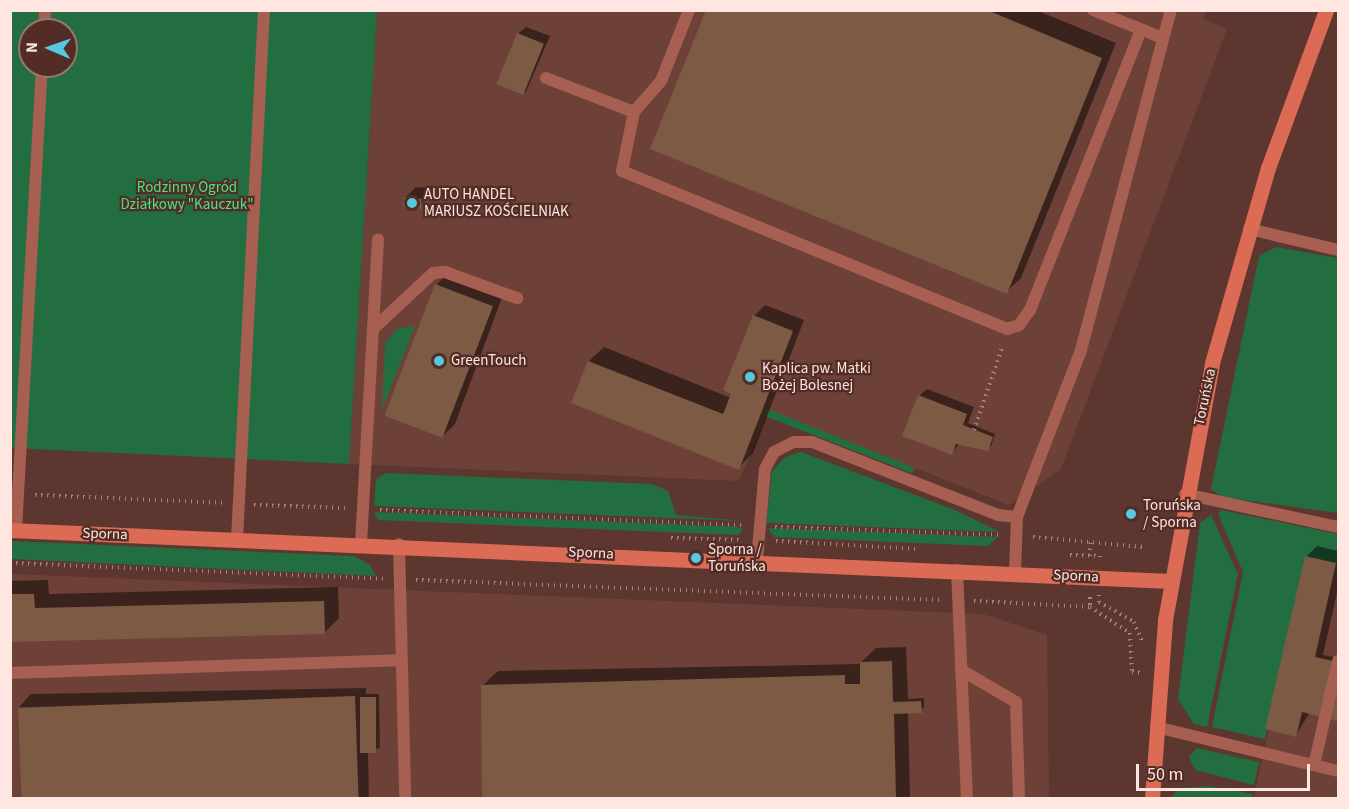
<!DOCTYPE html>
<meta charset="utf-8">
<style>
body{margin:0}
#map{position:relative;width:1349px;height:809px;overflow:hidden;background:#5d372f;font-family:"Source Sans 3",sans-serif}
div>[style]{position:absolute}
.built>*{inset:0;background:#6d4137}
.green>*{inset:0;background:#226e40}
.shadow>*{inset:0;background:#0007}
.building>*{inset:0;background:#7d5a44;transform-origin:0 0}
.path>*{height:4px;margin-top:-2px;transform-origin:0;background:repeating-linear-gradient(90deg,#a2827a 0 1.5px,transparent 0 6px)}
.lane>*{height:12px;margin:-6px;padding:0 6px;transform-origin:6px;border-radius:6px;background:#a65f50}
.secondary>*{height:15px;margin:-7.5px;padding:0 7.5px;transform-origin:7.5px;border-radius:7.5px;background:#db6b54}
.dots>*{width:16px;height:16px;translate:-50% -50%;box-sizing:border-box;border:3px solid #522c25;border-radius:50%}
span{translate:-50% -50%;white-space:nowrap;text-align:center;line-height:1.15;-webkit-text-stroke:4.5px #522c25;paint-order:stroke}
.park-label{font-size:15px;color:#4ae588}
.poi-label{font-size:15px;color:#ffe6e0}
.left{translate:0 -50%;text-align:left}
.street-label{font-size:15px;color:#ffe6e0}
.frame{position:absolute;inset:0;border:12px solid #ffe6e0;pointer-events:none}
.north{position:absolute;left:18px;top:18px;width:60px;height:60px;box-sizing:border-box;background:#522c25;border:2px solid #977670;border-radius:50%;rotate:272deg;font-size:16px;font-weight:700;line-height:24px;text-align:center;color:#ffe6e0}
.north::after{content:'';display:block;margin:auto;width:21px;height:27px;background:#56c9e0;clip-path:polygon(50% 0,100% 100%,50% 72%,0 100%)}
.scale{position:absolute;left:1136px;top:764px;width:174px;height:27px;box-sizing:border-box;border:3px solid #ffe6e0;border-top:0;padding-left:8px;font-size:18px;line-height:21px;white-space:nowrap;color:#ffe6e0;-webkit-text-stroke:4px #522c25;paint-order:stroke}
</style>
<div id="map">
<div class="built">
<i style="clip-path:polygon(1207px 10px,1203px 19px,1227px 29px,1061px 469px,1009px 505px,769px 410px,739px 481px,349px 464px,377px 11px)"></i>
<i style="clip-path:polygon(1308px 542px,1338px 544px,1338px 798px,1254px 798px)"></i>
<i style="clip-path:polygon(11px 574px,983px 614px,1047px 635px,1049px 798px,11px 798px)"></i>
</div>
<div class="green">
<i style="clip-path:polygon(evenodd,11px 11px,377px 11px,349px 464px,11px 448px,11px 11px,30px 30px,66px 30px,66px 66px,30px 66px,30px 30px)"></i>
<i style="clip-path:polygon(1276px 247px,1338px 258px,1338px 513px,1222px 497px,1211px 489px,1259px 256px)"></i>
<i style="clip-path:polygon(415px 326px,382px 410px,385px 343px,398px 328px)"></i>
<i style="clip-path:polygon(768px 409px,915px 468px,911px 473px,765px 416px)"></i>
<i style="clip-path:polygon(801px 452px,955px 510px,1000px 532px,766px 523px,772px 471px,785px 457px)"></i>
<i style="clip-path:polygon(386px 473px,652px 484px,668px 491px,676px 515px,743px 521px,374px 506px,376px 479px)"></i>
<i style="clip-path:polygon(1221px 510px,1338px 534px,1338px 564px,1305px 556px,1265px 739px,1212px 727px,1243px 572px,1218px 514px)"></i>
<i style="clip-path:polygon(374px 512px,738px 527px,743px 529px,738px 535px,378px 520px)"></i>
<i style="clip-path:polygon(1211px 515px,1238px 574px,1207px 727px,1194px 724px,1178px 699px,1200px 523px)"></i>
<i style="clip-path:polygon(768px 528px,997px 537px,997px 538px,988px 546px,774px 537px)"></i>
<i style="clip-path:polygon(11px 541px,354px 556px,370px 565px,376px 576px,11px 559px)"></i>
<i style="clip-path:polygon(1197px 748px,1259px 762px,1254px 785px,1195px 770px,1189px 757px)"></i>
<i style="clip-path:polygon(1209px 786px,1252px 794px,1254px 798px,1171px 798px,1179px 788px)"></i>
</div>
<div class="shadow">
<i style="clip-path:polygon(707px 10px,1036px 10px,1116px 43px,1021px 278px,1006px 292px)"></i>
<i style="clip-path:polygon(526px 27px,550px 36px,525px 94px,518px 34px)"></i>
<i style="clip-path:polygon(416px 187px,432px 188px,420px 207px,405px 198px)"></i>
<i style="clip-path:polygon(447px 274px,503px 295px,455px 424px,444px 435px,436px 285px)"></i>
<i style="clip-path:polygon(765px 305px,804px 320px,753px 453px,738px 468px,573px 402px,589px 361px,604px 347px,731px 398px,754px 316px)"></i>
<i style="clip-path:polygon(927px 389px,974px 407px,968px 423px,995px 434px,991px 446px,960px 443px,951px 454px,919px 396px)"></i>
<i style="clip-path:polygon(1317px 546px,1338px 551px,1338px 588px,1323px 655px,1338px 658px,1338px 719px,1310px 712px,1296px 735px,1306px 557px)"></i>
<i style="clip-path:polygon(48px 580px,49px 594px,338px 587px,339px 618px,324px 633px,10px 640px,10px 581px)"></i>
<i style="clip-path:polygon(906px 647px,908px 699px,924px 698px,924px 708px,908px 712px,910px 798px,485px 798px,483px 685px,498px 671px,859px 664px,876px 648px)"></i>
<i style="clip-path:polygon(366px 688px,366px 694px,379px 694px,380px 748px,368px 751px,369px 798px,22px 798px,20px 706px,31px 694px)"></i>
</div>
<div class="building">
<i style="clip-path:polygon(706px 10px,987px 10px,1102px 58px,1007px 294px,650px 149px)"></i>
<i style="left:517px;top:33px;width:29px;height:55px;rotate:22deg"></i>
<i style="left:404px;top:197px;width:18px;height:10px;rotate:6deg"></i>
<i style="left:435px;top:284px;width:62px;height:141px;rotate:21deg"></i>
<i style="clip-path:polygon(753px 315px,793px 331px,739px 470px,571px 403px,588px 361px,723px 414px,731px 394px,723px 390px)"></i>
<i style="clip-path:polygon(918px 395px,967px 414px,963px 425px,993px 437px,988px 451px,956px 444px,952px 455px,902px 436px)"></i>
<i style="clip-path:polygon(1305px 556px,1336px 563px,1315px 657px,1338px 662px,1338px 721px,1302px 712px,1296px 737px,1265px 729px)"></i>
<i style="clip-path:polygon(10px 594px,34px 594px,35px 608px,324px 601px,325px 634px,10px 642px)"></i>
<i style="clip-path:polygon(892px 661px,893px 702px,921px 701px,922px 713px,894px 714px,896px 798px,482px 798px,481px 685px,845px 675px,845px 684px,860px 684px,860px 662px)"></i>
<i style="left:355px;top:696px;width:102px;height:337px;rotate:88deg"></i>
<i style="left:360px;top:697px;width:16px;height:56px"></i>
</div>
<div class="path">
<i style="left:974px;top:430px;width:90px;rotate:-71.2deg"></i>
<i style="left:35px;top:495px;width:188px;rotate:2.4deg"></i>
<i style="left:254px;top:505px;width:91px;rotate:1.9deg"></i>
<i style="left:380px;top:510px;width:364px;rotate:2.4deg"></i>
<i style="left:775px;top:527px;width:224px;rotate:2deg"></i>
<i style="left:1033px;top:537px;width:112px;rotate:5.1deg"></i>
<i style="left:671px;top:538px;width:70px;rotate:1.6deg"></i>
<i style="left:776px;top:541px;width:142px;rotate:3.2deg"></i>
<i style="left:1070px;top:555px;width:30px;rotate:2deg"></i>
<i style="left:1100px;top:556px;width:5px;rotate:90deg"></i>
<i style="left:1090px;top:556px;width:17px;rotate:-87deg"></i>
<i style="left:10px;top:563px;width:375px;rotate:2.4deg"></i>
<i style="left:416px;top:580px;width:526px;rotate:2.18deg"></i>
<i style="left:1099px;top:595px;width:7px;rotate:90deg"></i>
<i style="left:1099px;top:602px;width:40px;rotate:29.7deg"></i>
<i style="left:1134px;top:622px;width:23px;rotate:67deg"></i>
<i style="left:1090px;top:597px;width:10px;rotate:90deg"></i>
<i style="left:1090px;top:607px;width:48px;rotate:33deg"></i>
<i style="left:1130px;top:633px;width:39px;rotate:87deg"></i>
<i style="left:1132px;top:672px;width:12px;rotate:5deg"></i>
<i style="left:974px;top:601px;width:116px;rotate:3deg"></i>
</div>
<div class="lane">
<i style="left:689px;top:10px;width:76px;rotate:111.5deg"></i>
<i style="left:661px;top:81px;width:41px;rotate:131.1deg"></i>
<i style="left:634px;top:112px;width:60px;rotate:101.5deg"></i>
<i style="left:622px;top:171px;width:416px;rotate:22.3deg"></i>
<i style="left:1007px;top:329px;width:13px;rotate:-18deg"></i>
<i style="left:1019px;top:325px;width:19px;rotate:-54deg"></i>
<i style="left:1030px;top:310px;width:302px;rotate:-68.4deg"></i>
<i style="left:1093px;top:10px;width:72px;rotate:21.9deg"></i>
<i style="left:44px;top:30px;width:20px;rotate:-87deg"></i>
<i style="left:546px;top:78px;width:94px;rotate:21.1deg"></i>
<i style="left:1249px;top:229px;width:91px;rotate:13.3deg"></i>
<i style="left:373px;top:329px;width:82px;rotate:-43deg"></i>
<i style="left:433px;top:273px;width:12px;rotate:-5deg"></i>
<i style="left:445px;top:272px;width:77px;rotate:19.9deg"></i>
<i style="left:1185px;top:494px;width:157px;rotate:12.2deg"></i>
<i style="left:16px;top:530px;width:465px;rotate:-86.8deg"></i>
<i style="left:237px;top:539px;width:530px;rotate:-87.08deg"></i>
<i style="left:361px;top:543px;width:304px;rotate:-86.8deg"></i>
<i style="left:399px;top:544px;width:254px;rotate:88.6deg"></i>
<i style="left:757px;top:560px;width:91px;rotate:-85deg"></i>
<i style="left:765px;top:469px;width:19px;rotate:-62deg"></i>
<i style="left:774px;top:452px;width:22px;rotate:-27deg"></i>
<i style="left:794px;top:442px;width:18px"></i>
<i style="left:812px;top:442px;width:200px;rotate:21.4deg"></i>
<i style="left:998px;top:515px;width:19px;rotate:6deg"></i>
<i style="left:957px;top:570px;width:228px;rotate:87.5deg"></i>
<i style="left:1015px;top:573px;width:56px;rotate:-88deg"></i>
<i style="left:1017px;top:517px;width:179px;rotate:-69deg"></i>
<i style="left:1081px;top:350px;width:352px;rotate:-75.2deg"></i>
<i style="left:961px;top:670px;width:64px;rotate:30.2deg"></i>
<i style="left:1016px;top:702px;width:96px;rotate:88.2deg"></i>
<i style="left:10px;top:673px;width:388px;rotate:-1.9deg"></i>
<i style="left:1156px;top:727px;width:187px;rotate:13.6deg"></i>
<i style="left:1314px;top:765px;width:107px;rotate:-77deg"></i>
</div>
<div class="secondary">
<i style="left:10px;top:530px;width:1162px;rotate:2.52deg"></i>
<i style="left:1152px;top:798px;width:178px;rotate:-85.8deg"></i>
<i style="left:1165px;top:620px;width:261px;rotate:-79.6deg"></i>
<i style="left:1212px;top:363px;width:203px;rotate:-74deg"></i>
<i style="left:1268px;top:168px;width:168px;rotate:-69.8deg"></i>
</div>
<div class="dots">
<i style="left:412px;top:203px;background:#56c9e0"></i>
<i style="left:439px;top:361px;background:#56c9e0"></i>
<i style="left:750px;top:377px;background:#56c9e0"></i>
<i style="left:1131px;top:514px;background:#56c9e0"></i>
<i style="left:696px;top:558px;background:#56c9e0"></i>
</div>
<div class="park-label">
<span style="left:187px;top:196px">Rodzinny Ogród<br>Działkowy "Kauczuk"</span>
</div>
<div class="poi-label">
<span class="left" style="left:424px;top:203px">AUTO HANDEL<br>MARIUSZ KOŚCIELNIAK</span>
<span class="left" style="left:451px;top:361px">GreenTouch</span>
<span class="left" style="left:762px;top:377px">Kaplica pw. Matki<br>Bożej Bolesnej</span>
<span class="left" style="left:1143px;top:514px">Toruńska<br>/ Sporna</span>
<span class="left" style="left:708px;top:558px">Sporna /<br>Toruńska</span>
</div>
<div class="street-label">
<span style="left:1205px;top:397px;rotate:-78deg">Toruńska</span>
<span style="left:105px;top:534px;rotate:2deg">Sporna</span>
<span style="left:591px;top:553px;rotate:3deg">Sporna</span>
<span style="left:1076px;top:576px;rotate:3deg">Sporna</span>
</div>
<div class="frame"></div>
<div class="north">N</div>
<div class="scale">50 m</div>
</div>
